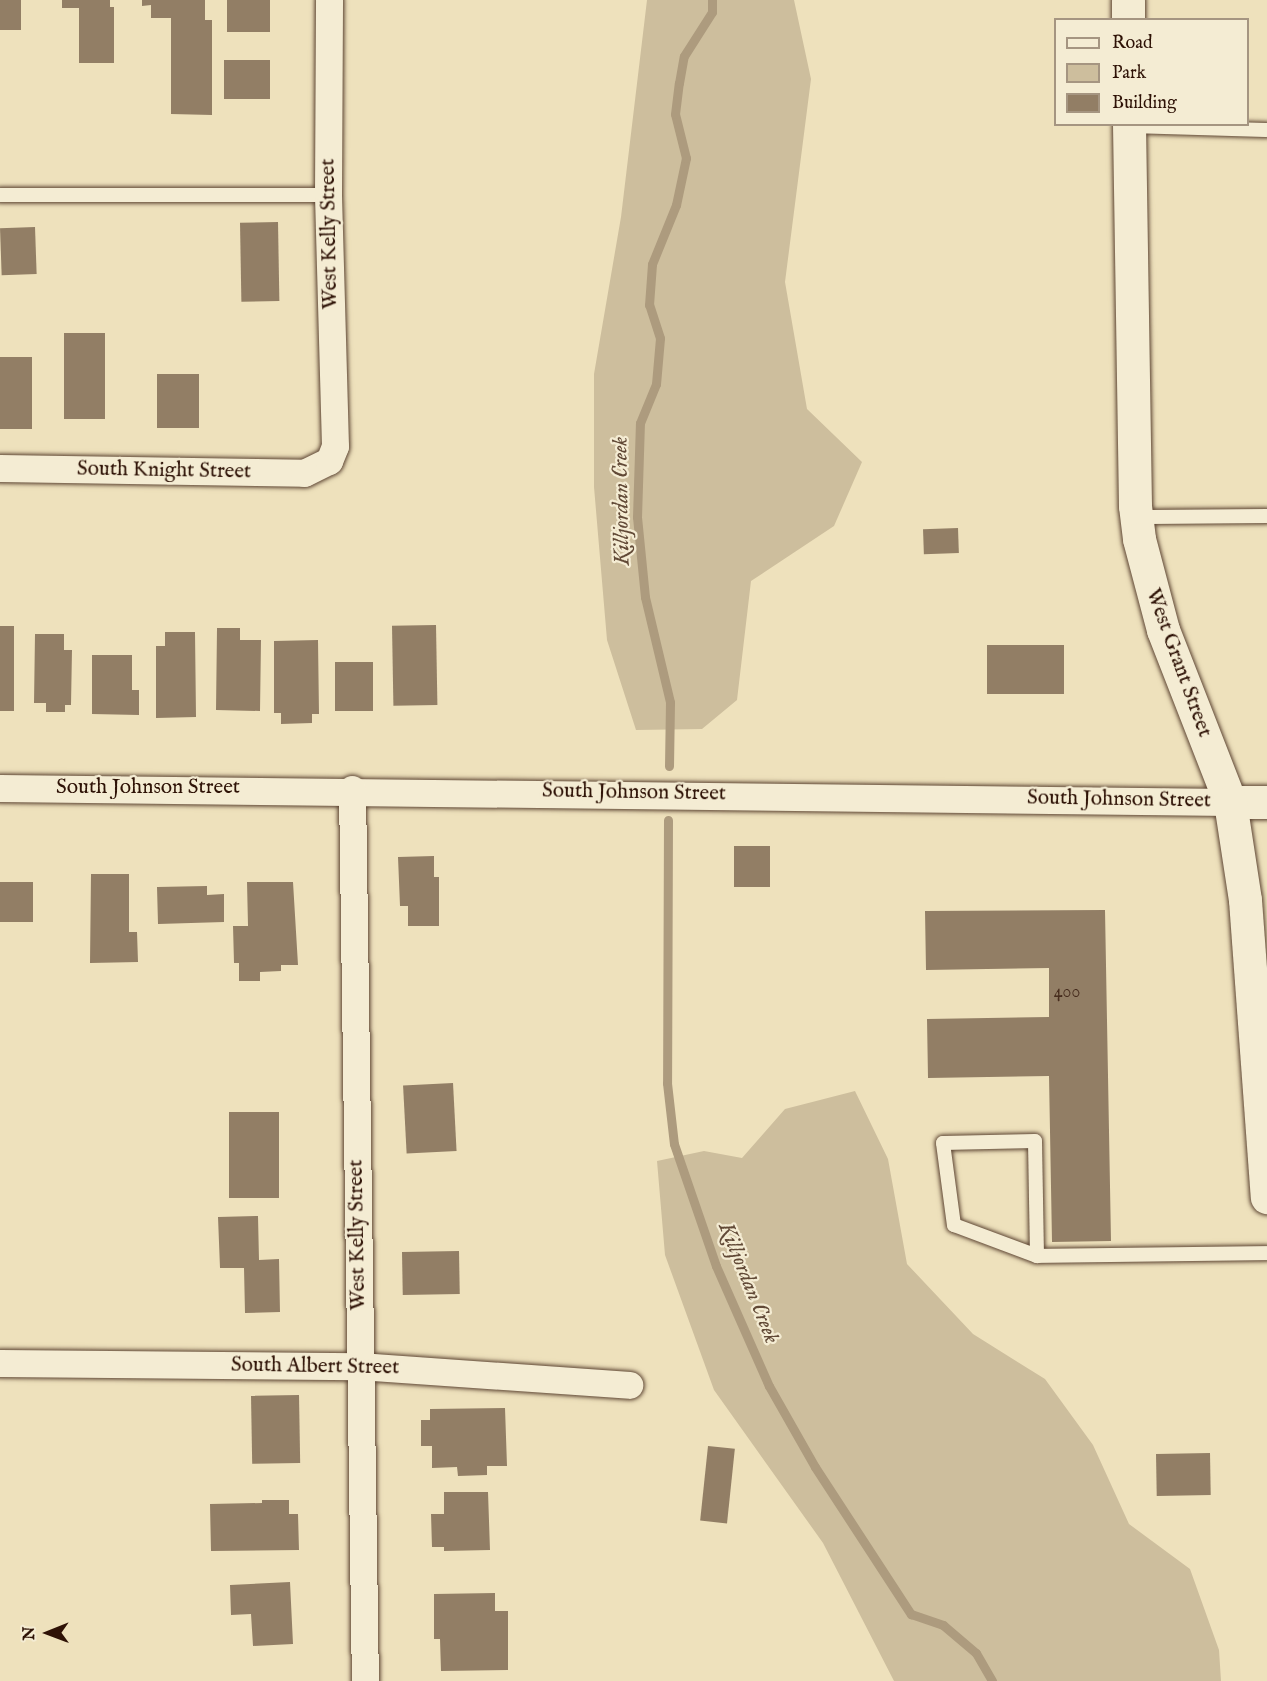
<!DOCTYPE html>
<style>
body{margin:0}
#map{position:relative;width:1267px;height:1681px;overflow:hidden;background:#eee1bc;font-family:"IM FELL English",serif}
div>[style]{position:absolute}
.green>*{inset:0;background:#cdbe9d}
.stream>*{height:9px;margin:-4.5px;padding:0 4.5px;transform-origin:4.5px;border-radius:4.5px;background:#ad9b7e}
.building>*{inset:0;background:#927e65;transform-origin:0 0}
.roads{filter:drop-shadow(0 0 2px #5e4634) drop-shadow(0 0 2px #5e4634)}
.service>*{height:14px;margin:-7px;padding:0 7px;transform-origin:7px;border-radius:7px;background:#f4ecd3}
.minor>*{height:27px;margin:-13.5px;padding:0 13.5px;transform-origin:13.5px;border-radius:13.5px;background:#f4ecd3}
.tertiary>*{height:33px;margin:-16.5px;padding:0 16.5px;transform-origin:16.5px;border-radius:16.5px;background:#f4ecd3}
.secondary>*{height:33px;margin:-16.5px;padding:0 16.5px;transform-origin:16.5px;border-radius:16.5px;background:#f4ecd3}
span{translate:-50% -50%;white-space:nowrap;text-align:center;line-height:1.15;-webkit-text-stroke:4.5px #f4ecd3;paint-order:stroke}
.number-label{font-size:18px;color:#472d1e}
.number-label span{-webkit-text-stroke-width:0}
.street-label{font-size:21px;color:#2e1206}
.water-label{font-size:22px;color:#614936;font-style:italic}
.legend{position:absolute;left:1054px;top:18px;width:195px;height:108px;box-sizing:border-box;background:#f4ecd3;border:2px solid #a59581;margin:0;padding:8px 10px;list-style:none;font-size:18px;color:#2e1206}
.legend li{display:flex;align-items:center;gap:12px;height:30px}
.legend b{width:30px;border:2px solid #a59581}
.north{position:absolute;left:18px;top:1603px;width:60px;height:60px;-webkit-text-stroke:4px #f4ecd3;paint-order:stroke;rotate:269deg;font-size:16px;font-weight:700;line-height:24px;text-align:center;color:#2e1206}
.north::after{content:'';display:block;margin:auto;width:21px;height:27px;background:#2e1206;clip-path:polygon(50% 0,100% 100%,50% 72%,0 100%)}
</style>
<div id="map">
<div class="green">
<i style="clip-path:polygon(647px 0,794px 0,811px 79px,785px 282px,807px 409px,862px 462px,834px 526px,751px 581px,737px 700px,702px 729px,636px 730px,607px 640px,594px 487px,594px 374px,621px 217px)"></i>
<i style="clip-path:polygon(855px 1091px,888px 1159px,907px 1264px,973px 1334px,1045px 1379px,1093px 1445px,1129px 1524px,1190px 1569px,1219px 1650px,1221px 1681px,894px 1681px,823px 1543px,714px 1390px,665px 1255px,657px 1161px,704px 1151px,742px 1158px,785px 1109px)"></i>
</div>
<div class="stream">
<i style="left:669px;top:766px;width:64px;rotate:-89.1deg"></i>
<i style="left:670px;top:702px;width:108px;rotate:-103.4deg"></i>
<i style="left:645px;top:597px;width:80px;rotate:-95.7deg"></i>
<i style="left:637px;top:517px;width:94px;rotate:-88.2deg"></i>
<i style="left:640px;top:423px;width:42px;rotate:-67.7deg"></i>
<i style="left:656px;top:384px;width:46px;rotate:-85deg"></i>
<i style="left:660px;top:338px;width:35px;rotate:-108deg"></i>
<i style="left:649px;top:305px;width:41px;rotate:-85.8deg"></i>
<i style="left:652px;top:264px;width:64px;rotate:-67.9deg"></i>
<i style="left:676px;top:205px;width:48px;rotate:-78deg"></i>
<i style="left:686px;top:158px;width:45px;rotate:-104deg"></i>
<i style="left:675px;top:114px;width:31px;rotate:-83deg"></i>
<i style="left:679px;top:83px;width:27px;rotate:-80deg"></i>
<i style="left:684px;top:56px;width:52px;rotate:-57.5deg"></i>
<i style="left:712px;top:12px;width:12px;rotate:-90deg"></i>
<i style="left:668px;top:820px;width:263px;rotate:90.2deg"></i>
<i style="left:667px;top:1083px;width:61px;rotate:83.5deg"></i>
<i style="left:674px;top:1144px;width:129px;rotate:71deg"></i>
<i style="left:716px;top:1266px;width:131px;rotate:66.2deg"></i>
<i style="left:769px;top:1386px;width:93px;rotate:60.4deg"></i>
<i style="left:815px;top:1467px;width:176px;rotate:56.9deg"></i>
<i style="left:911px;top:1614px;width:34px;rotate:19deg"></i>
<i style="left:943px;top:1625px;width:43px;rotate:40.3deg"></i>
<i style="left:976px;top:1653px;width:32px;rotate:60deg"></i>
</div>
<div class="building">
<i style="left:0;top:0;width:21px;height:30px"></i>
<i style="clip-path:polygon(62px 0,110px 0,110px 7px,114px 7px,114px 63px,79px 63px,79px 8px,62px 8px)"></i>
<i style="clip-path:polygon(142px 0,205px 0,205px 20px,212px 20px,212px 115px,171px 114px,171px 18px,151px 18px,151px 5px,142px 6px)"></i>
<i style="left:227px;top:0;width:43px;height:32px"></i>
<i style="left:224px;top:60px;width:46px;height:39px"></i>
<i style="left:278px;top:222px;width:79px;height:38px;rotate:89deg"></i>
<i style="left:35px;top:227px;width:47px;height:35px;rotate:88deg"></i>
<i style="left:64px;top:333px;width:41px;height:86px"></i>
<i style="left:0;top:357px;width:32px;height:72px"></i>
<i style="left:157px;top:374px;width:42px;height:54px"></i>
<i style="left:958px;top:528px;width:25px;height:35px;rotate:88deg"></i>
<i style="left:436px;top:625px;width:80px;height:44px;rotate:89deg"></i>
<i style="left:0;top:626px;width:14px;height:85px"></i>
<i style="clip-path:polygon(217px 628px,240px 628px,240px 640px,261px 640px,260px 711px,216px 710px)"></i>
<i style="clip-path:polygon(165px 632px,195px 632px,196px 717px,156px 718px,156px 646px,165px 646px)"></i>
<i style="clip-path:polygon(35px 634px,64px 634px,64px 650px,72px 650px,71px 705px,65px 705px,65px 712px,46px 712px,46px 703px,34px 703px)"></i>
<i style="clip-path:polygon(318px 640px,319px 714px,312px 714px,312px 723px,281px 724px,281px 713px,274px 713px,274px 641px)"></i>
<i style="left:1064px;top:645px;width:49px;height:77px;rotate:90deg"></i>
<i style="clip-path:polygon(92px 655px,132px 655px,132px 690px,139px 690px,139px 715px,92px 714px)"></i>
<i style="left:335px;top:662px;width:38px;height:49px"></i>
<i style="left:734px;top:846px;width:36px;height:41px"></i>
<i style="clip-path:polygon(434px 856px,434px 877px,439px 877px,439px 926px,408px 926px,408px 906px,400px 906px,398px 857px)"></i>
<i style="clip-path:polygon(91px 874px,129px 874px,129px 932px,137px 932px,138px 962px,90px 963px)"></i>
<i style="left:0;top:882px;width:33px;height:40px"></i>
<i style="clip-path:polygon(247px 882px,293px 882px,298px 965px,281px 965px,281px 971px,260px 972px,260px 981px,239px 981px,239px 963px,234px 963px,233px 926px,248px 926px)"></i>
<i style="clip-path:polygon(207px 886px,207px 895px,224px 894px,224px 922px,158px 924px,157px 887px)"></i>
<i style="clip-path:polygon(1105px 910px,1111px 1241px,1052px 1242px,1049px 1076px,928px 1078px,927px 1019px,1049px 1017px,1049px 968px,926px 970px,925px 911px)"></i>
<i style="left:453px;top:1083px;width:68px;height:50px;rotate:87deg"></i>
<i style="left:229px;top:1112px;width:50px;height:86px"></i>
<i style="clip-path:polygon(258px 1216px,259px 1260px,279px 1259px,280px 1312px,245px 1313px,244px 1268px,220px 1268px,218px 1217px)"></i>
<i style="left:459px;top:1251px;width:43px;height:57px;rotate:89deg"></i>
<i style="left:299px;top:1395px;width:68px;height:48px;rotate:89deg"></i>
<i style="clip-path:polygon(505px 1408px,507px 1466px,487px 1466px,487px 1475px,458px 1476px,457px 1467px,432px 1468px,432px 1446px,421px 1446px,421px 1420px,430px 1420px,430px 1409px)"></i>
<i style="left:708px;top:1446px;width:27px;height:75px;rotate:6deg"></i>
<i style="left:1210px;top:1453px;width:42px;height:54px;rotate:89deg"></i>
<i style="clip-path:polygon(444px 1492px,488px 1492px,490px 1550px,444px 1551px,444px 1547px,432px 1547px,431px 1514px,444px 1514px)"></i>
<i style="clip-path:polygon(262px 1500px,289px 1500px,289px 1514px,298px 1514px,299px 1550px,211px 1551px,210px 1504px,262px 1503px)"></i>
<i style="clip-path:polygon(290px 1582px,293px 1644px,253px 1646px,251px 1614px,231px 1615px,230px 1585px)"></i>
<i style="clip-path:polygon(495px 1593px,495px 1611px,508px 1611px,508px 1670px,441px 1671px,440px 1639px,434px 1639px,434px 1594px)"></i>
</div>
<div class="roads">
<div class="service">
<i style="left:1129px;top:126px;width:138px;rotate:1.7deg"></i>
<i style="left:0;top:195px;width:328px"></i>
<i style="left:1137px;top:522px;width:12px;rotate:-24deg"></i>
<i style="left:1148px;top:517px;width:119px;rotate:-0.5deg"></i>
<i style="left:1037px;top:1256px;width:115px;rotate:-91deg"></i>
<i style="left:1035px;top:1141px;width:92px;rotate:178.8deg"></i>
<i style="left:943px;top:1143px;width:83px;rotate:82.4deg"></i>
<i style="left:954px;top:1225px;width:89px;rotate:20.5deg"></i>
<i style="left:1037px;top:1256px;width:230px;rotate:-0.7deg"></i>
</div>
<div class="minor">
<i style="left:0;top:468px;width:304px;rotate:0.9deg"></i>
<i style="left:304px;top:473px;width:28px;rotate:-26deg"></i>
<i style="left:329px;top:461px;width:16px;rotate:-68deg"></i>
<i style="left:335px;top:446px;width:251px;rotate:-91.6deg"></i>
<i style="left:328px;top:195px;width:195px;rotate:-89.7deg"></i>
<i style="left:0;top:788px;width:1230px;rotate:0.65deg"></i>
<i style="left:352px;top:789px;width:892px;rotate:89.17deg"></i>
<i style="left:0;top:1363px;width:359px;rotate:0.5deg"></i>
<i style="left:359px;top:1366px;width:271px;rotate:4deg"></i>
</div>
<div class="tertiary">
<i style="left:1230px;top:802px;width:37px"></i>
</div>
<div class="secondary">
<i style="left:1128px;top:0;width:20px;rotate:90deg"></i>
<i style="left:1129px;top:124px;width:382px;rotate:89.1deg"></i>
<i style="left:1135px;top:506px;width:33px;rotate:83deg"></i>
<i style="left:1139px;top:539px;width:94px;rotate:75.2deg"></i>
<i style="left:1163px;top:630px;width:185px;rotate:68.7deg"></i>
<i style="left:1230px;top:802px;width:99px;rotate:81.3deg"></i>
<i style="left:1245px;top:900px;width:298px;rotate:85.8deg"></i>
</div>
</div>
<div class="number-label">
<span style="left:1067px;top:993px">400</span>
</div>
<div class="street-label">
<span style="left:330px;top:234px;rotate:-91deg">West Kelly Street</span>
<span style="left:164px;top:471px;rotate:1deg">South Knight Street</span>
<span style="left:1178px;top:663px;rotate:70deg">West Grant Street</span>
<span style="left:148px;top:788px">South Johnson Street</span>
<span style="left:634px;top:793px;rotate:1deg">South Johnson Street</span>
<span style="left:1119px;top:800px;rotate:1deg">South Johnson Street</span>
<span style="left:358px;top:1235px;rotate:-91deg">West Kelly Street</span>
<span style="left:315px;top:1367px;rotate:1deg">South Albert Street</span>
</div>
<div class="water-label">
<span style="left:622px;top:501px;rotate:-91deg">Killjordan Creek</span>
<span style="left:748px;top:1283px;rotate:68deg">Killjordan Creek</span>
</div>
<ul class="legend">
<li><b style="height:8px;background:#f4ecd3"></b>Road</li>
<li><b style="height:16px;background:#cdbe9d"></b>Park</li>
<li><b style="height:16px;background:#927e65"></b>Building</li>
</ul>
<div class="north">N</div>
</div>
